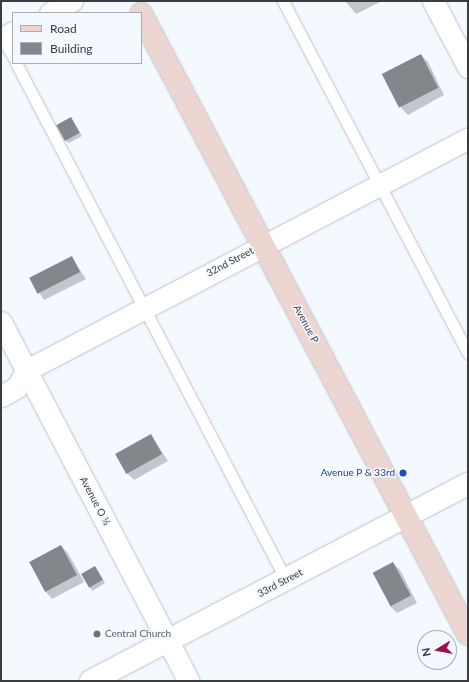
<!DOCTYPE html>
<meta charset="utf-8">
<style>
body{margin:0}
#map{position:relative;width:469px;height:682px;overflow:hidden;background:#f4f9ff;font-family:Lato,sans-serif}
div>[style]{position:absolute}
.shadow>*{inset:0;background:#0003;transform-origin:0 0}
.building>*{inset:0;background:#83878c;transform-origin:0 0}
.roads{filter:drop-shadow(0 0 1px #bec3c8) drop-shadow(0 0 1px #bec3c8)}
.service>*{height:11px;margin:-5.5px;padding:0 5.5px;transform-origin:5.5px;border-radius:5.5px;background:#fff}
.minor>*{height:21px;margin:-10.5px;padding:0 10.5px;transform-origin:10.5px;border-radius:10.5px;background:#fff}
.tertiary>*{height:22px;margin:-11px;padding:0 11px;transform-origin:11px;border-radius:11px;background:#fff}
.secondary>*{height:22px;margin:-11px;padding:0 11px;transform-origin:11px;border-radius:11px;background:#edd5d1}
.dots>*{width:11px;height:11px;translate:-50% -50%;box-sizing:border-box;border:2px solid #f4f9ff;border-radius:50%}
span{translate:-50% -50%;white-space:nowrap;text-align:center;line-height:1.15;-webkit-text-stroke:3px #f4f9ff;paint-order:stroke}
.street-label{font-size:10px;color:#3a3c3e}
.transit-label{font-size:10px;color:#164399}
.right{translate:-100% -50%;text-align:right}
.worship-label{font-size:10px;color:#5b616d}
.left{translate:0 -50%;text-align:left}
.frame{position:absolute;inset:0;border:2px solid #3a3c3e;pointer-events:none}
.legend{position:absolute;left:12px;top:12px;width:130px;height:52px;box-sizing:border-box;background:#f4f9ff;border:1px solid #aaadb2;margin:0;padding:5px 7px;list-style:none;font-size:12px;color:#3a3c3e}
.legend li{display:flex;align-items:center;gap:8px;height:20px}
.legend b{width:20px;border:1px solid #aaadb2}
.north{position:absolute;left:417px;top:630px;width:40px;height:40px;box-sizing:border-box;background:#f4f9ff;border:1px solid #aaadb2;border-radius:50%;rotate:259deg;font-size:11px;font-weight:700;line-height:16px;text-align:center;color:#3a3c3e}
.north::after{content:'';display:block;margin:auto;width:14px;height:18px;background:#9f0a52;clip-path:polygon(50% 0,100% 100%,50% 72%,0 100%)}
</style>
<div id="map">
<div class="shadow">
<i style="clip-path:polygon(345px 1px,382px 1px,356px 14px)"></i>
<i style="clip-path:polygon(421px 55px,428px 62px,444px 95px,408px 115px,401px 108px)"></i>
<i style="clip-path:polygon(71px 118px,82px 136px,69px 143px,65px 140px)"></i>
<i style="clip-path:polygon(72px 258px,86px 279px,44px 300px,30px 278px)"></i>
<i style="clip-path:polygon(151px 435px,168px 461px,134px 480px,127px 473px)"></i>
<i style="clip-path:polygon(61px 546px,68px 553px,84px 582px,52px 599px,46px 592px)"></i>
<i style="clip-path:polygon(393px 563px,400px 570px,417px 603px,397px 613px,390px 606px)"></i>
<i style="left:95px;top:567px;width:19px;height:15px;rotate:58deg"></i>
</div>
<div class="building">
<i style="left:421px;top:54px;width:38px;height:44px;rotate:63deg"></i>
<i style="left:71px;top:117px;width:18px;height:17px;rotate:61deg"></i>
<i style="left:72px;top:256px;width:18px;height:48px;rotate:63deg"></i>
<i style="left:151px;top:434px;width:23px;height:41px;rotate:61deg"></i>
<i style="left:61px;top:545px;width:34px;height:36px;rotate:62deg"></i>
<i style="left:393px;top:562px;width:38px;height:23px;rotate:62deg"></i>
<i style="left:95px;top:566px;width:16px;height:16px;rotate:60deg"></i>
</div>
<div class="roads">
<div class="service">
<i style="left:283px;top:1px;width:398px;rotate:62.3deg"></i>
<i style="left:1px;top:35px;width:25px;rotate:61deg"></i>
<i style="left:16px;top:63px;width:583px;rotate:62.42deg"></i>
</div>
<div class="minor">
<i style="left:433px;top:1px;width:75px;rotate:62.1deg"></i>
<i style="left:50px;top:13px;width:25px;rotate:-29deg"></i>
<i style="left:1px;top:39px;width:14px;rotate:-30deg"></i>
<i style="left:1px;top:322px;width:405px;rotate:62.4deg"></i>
<i style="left:1px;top:396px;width:18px;rotate:-29deg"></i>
<i style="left:17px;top:387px;width:20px;rotate:-60deg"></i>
<i style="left:27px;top:370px;width:498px;rotate:-27.7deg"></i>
</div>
<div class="tertiary">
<i style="left:91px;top:681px;width:425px;rotate:-27.6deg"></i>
</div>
<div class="secondary">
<i style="left:141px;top:14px;width:701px;rotate:62.19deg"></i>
</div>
</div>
<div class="dots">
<i style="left:403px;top:473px;background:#1a4fb4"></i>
<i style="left:97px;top:634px;background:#6b7280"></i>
</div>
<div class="street-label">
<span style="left:230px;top:262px;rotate:-28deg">32nd Street</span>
<span style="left:306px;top:324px;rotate:62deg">Avenue P</span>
<span style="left:95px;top:501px;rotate:62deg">Avenue O ½</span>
<span style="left:280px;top:583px;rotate:-28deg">33rd Street</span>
</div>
<div class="transit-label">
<span class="right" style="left:395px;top:473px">Avenue P &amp; 33rd</span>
</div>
<div class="worship-label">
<span class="left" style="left:105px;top:634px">Central Church</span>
</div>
<div class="frame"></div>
<ul class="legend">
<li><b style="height:5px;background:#edd5d1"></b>Road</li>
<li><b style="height:11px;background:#83878c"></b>Building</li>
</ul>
<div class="north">N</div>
</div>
